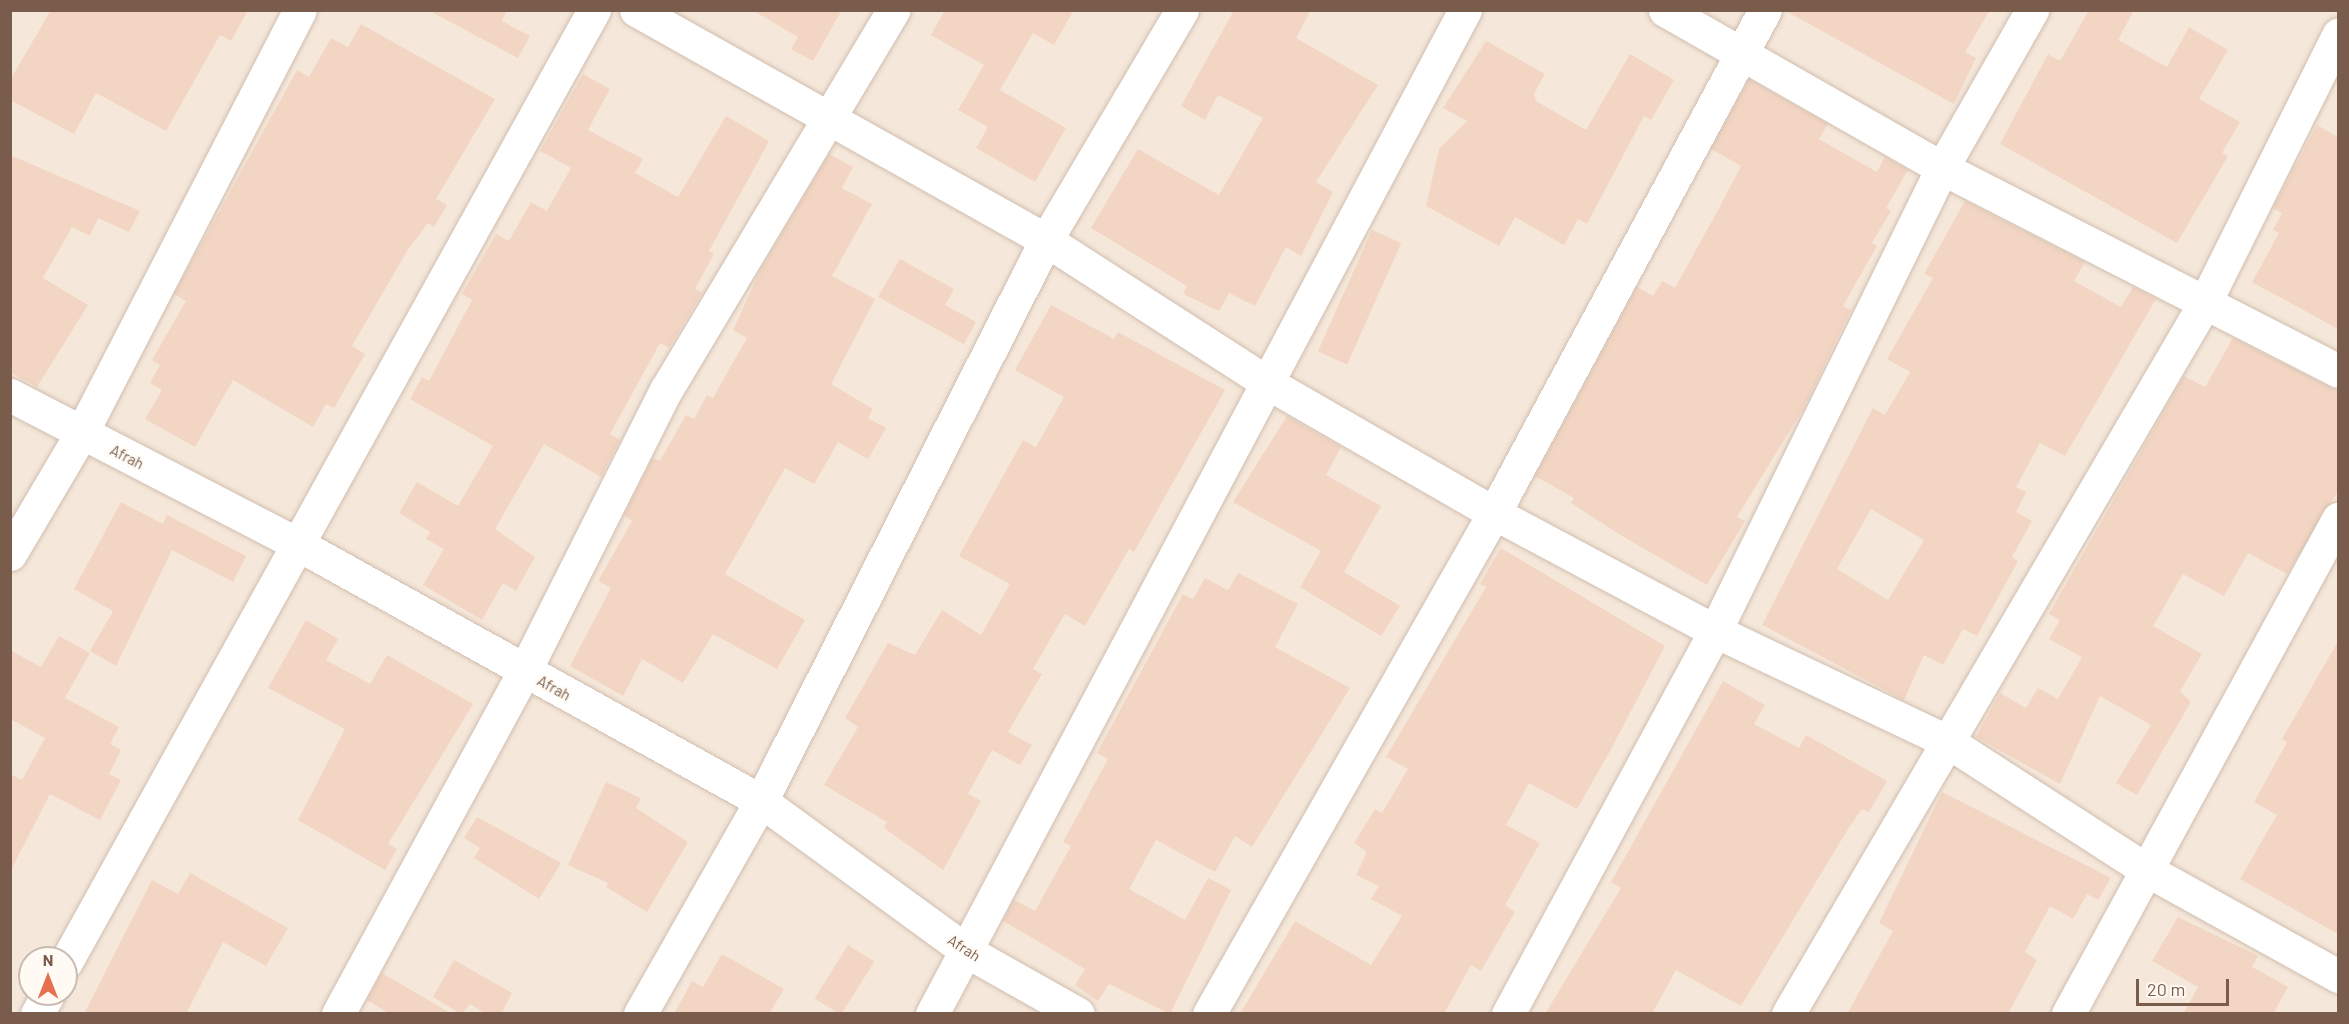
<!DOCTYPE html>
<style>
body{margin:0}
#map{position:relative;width:2349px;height:1024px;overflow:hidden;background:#fdf6ec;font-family:Barlow,sans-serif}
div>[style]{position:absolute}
.residential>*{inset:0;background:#f5e8da}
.building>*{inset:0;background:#f3d5c3;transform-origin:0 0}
.roads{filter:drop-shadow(0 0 2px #d1beb0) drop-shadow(0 0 2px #d1beb0)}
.minor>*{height:33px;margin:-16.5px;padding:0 16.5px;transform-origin:16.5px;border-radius:16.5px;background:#fff}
span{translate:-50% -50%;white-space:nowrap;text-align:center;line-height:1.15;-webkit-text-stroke:4.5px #fffaf3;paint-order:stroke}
.street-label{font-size:15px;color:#7a5c4d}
.frame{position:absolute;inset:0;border:12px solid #7a5c4d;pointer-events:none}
.north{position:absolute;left:18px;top:946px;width:60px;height:60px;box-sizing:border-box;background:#fffaf3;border:2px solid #cabbb1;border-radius:50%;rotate:0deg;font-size:16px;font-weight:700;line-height:24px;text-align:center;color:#7a5c4d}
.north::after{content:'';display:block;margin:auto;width:21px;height:27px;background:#e76f51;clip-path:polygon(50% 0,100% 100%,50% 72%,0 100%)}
.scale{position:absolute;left:2136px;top:979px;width:93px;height:27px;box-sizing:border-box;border:3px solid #7a5c4d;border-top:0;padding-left:8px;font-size:18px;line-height:21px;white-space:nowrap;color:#7a5c4d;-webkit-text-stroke:4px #fffaf3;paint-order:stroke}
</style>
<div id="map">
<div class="residential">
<i style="clip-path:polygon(evenodd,10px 11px,2338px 11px,2338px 1013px,11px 1013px,10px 11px,30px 958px,66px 958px,66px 994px,30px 994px,30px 958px)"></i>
</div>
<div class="building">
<i style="clip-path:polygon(51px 10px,248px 10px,231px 41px,220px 35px,166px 131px,96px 93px,74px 134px,10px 100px,10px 80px)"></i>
<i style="clip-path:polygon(428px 10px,507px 10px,502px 21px,530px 36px,518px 58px)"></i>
<i style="clip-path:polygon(752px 10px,842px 10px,813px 61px,791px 49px,798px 37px)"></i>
<i style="clip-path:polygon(945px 10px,1074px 10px,1054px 45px,1033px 33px,1000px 90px,1066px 128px,1035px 182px,976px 148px,988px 127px,958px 110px,984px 65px,931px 35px)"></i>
<i style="clip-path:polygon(1234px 10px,1311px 10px,1296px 38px,1378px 85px,1316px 182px,1333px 192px,1301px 256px,1286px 247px,1255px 306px,1229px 293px,1219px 311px,1183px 294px,1187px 286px,1091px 228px,1138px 149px,1219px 195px,1263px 118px,1218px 95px,1205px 120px,1181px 106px)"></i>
<i style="clip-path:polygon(1784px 10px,1990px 10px,1965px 52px,1976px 58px,1954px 104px)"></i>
<i style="clip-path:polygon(2089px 10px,2134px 10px,2118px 40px,2167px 67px,2189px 27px,2228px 50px,2199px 99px,2240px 122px,2222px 153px,2228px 156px,2177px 243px,2000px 144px,2048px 54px,2060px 61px)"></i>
<i style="clip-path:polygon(361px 24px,495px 99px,436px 199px,447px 205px,434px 227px,428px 223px,407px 251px,352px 346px,365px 354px,334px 408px,326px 404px,313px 427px,233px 380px,195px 447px,145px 419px,162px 390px,150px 383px,160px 365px,152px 360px,186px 301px,174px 294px,297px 70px,309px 77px,331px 38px,348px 47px)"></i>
<i style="clip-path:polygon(1486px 41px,1545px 74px,1534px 94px,1536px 101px,1586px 130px,1630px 54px,1674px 80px,1651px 120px,1644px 116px,1587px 224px,1578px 219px,1564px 245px,1515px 217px,1499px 246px,1426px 206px,1439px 149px,1467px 121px,1443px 108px)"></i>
<i style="clip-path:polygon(583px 74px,610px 89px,588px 130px,643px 159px,635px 173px,678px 197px,726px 116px,769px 141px,709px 251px,714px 254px,695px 289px,702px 293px,669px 348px,660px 343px,610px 434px,620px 440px,601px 477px,544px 444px,495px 529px,535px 557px,516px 591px,503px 583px,482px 620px,423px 585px,444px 549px,426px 539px,430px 532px,399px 513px,417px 482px,458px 506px,493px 446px,410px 399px,422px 377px,429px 381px,472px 300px,462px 294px,496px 234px,509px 241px,531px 202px,547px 211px,571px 168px,540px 151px)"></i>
<i style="clip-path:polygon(1749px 79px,1828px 124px,1819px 139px,1877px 172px,1885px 157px,1908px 170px,1886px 208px,1891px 211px,1872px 243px,1877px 246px,1843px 306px,1851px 310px,1805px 406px,1737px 517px,1745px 521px,1707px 585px,1622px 536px,1571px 503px,1574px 498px,1535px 476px,1637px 287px,1653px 296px,1662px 281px,1675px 288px,1718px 210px,1741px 166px,1711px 149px)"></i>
<i style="clip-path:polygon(2317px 125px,2338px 137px,2338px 329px,2252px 282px,2279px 233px,2273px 230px,2282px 213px,2273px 208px)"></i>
<i style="clip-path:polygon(829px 154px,853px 167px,842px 188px,872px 204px,832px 276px,875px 299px,831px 384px,873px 409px,868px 418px,886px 428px,868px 459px,838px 442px,814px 484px,785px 468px,725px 574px,805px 620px,777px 669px,713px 634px,683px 683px,642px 659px,623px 696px,570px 666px,611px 588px,598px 581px,632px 521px,624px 515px,653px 458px,660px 461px,686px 415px,694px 419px,707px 395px,713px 398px,747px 338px,733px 330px,762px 267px)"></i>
<i style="clip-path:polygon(10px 155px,140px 211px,129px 232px,98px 218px,90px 236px,72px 227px,43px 278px,88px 305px,37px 387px,10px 372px)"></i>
<i style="clip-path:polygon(evenodd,1965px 201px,2085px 262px,2074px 281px,2121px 307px,2133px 287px,2156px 299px,2065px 456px,2040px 443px,2016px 487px,2026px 492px,2016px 512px,2032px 521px,2012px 557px,2018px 561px,1977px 636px,1963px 629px,1943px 665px,1924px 655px,1904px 700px,1762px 625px,1873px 408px,1885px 415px,1910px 372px,1887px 359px,1933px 278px,1924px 274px,1965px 201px,1871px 509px,1924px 540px,1888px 600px,1837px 569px,1871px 509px)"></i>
<i style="left:1372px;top:230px;width:32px;height:133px;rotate:24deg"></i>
<i style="clip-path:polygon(900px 259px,954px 289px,945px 305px,976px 322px,964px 344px,878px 297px)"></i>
<i style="clip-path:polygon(1051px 305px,1114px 339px,1118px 332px,1225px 390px,1134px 552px,1129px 549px,1085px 626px,1065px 614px,1033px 669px,1042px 674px,1008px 732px,1032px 745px,1020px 765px,992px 750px,968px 794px,981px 801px,943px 870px,884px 828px,887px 822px,824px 785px,858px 727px,845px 718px,888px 643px,915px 655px,942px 610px,981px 635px,1010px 584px,959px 556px,1023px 440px,1036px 447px,1064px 397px,1015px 370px)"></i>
<i style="clip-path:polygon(2233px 338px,2338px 391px,2338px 491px,2287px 574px,2248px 553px,2224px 596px,2183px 574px,2153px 626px,2202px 654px,2180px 691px,2191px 702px,2137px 795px,2116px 783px,2151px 725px,2100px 696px,2060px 784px,1976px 737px,2000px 693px,2026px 708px,2038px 688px,2058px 699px,2082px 657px,2049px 639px,2060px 620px,2049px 614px,2184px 376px,2205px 387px)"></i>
<i style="clip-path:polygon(1287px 416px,1341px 447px,1326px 475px,1381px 506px,1344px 572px,1400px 606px,1381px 636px,1300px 587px,1321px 551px,1233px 502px)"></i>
<i style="clip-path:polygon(121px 502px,163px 524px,167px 515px,246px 556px,233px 582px,172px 550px,116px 666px,90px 651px,113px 611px,74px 589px)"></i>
<i style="clip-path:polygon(1501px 548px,1665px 646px,1610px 751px,1577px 809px,1529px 783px,1506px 825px,1540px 843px,1505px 905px,1515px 912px,1481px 971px,1471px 965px,1444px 1014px,1240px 1014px,1295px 921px,1371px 965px,1402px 916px,1371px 899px,1379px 886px,1356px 875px,1367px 852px,1354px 843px,1375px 809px,1382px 813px,1408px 769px,1386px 757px,1486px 587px,1480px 584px)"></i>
<i style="clip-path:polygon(1238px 573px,1298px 604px,1275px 647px,1350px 688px,1252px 847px,1235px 836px,1215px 872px,1156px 840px,1129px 889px,1185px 920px,1208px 878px,1231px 890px,1170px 1014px,1109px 984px,1098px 1001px,1075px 985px,1085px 969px,1003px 921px,1014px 900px,1035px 911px,1071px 846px,1063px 842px,1108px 759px,1097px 753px,1183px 594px,1193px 599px,1205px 578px,1228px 590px)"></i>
<i style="clip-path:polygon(306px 620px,338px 639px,326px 660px,370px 684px,387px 655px,473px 704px,388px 844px,397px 849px,385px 870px,298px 820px,345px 729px,268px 688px)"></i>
<i style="clip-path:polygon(59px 636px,90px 653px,65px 698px,119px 727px,110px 744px,121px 750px,109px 774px,121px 780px,100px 820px,50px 794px,10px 872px,10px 774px,22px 780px,45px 738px,10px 719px,10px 650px,41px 667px)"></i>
<i style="clip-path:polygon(2338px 641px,2338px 934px,2240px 879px,2277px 815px,2254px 802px,2287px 742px,2282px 739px)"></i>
<i style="clip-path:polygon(1723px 681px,1765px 705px,1754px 724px,1799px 748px,1806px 735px,1887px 781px,1869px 812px,1862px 809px,1848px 829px,1741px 1006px,1676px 970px,1652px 1014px,1545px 1014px,1621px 888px,1611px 882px)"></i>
<i style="clip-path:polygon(606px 782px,641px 798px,636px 808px,688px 842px,647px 912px,606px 887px,608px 883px,568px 865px)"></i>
<i style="clip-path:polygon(1942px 792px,2111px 878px,2098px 900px,2087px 894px,2073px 919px,2050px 906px,2025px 952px,2037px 960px,2008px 1014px,1847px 1014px,1893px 931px,1879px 923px)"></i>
<i style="clip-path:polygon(477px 817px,561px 863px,539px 899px,474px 858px,480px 848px,464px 838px)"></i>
<i style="clip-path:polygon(190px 873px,288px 928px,266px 966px,223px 942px,186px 1014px,84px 1014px,152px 880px,178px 894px)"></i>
<i style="clip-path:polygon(2178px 917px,2258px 956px,2252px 967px,2288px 987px,2273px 1014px,2183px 1014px,2198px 987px,2152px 961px)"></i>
<i style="left:848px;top:945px;width:31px;height:63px;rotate:32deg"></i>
<i style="clip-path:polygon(722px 954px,784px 989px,769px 1014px,674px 1014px,692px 981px,703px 987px)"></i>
<i style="clip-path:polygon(454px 960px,512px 993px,501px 1014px,486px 1014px,470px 1004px,461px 1014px,433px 997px)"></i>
<i style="clip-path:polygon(382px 973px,452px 1014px,390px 1014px,367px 1000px)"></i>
</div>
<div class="roads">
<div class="minor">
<i style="left:636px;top:10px;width:470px;rotate:29.3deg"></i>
<i style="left:1046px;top:240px;width:262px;rotate:32.8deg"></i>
<i style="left:1266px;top:382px;width:263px;rotate:29.9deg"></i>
<i style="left:1494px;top:513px;width:251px;rotate:28.1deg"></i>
<i style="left:1715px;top:631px;width:257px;rotate:25.4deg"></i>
<i style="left:1947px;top:741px;width:236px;rotate:32.9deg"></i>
<i style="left:2145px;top:869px;width:221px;rotate:29deg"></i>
<i style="left:1665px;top:10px;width:319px;rotate:29.7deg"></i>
<i style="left:1942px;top:168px;width:445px;rotate:27.1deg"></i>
<i style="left:10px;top:395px;width:328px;rotate:27.4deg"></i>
<i style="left:301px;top:546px;width:526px;rotate:29deg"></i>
<i style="left:761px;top:801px;width:256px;rotate:36.1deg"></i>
<i style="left:968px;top:952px;width:126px;rotate:29.4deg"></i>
<i style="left:10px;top:554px;width:139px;rotate:-59.4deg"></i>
<i style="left:81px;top:434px;width:477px;rotate:-62.7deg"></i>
<i style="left:66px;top:962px;width:1089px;rotate:-60.99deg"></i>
<i style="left:37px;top:1014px;width:23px;rotate:-61deg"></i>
<i style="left:338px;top:1014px;width:389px;rotate:-61.5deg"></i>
<i style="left:524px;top:672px;width:316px;rotate:-63.3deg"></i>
<i style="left:666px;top:390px;width:443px;rotate:-59.1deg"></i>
<i style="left:640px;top:1014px;width:245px;rotate:-60.4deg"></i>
<i style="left:761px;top:801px;width:629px;rotate:-63.07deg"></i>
<i style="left:1046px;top:240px;width:267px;rotate:-59.4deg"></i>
<i style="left:932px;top:1014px;width:1137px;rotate:-62.04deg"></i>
<i style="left:1209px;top:1014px;width:576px;rotate:-60.37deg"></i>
<i style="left:1494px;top:513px;width:571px;rotate:-61.69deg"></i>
<i style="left:1508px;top:1014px;width:435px;rotate:-61.6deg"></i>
<i style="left:1715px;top:631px;width:516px;rotate:-63.88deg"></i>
<i style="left:1942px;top:168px;width:182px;rotate:-60.3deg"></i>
<i style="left:1788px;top:1014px;width:823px;rotate:-59.63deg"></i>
<i style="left:2204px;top:304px;width:301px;rotate:-63.5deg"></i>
<i style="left:2068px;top:1014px;width:564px;rotate:-61.39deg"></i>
</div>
</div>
<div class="street-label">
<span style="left:127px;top:457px;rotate:27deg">Afrah</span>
<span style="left:554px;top:688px;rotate:29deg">Afrah</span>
<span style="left:964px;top:948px;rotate:33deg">Afrah</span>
</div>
<div class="frame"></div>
<div class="north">N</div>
<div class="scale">20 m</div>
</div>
